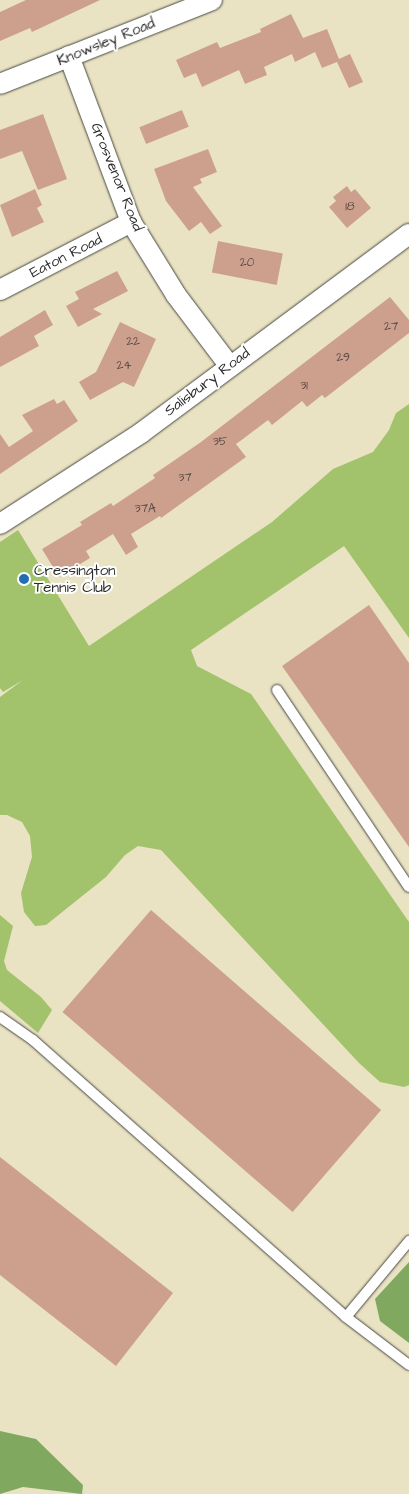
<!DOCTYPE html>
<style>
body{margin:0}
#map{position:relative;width:409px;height:1494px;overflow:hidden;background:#e9e3c3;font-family:"Architects Daughter",sans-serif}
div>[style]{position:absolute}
.green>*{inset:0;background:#a2c26b}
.forest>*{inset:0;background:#81a85f}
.building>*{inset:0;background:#cda08d;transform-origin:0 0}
.roads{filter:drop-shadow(0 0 1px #484742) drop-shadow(0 0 1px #484742)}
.service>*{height:10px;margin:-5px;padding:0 5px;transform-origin:5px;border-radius:5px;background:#fff}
.minor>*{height:20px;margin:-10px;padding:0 10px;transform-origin:10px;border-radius:10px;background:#fff}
.dots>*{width:14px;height:14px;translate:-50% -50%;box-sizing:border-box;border:2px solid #fff;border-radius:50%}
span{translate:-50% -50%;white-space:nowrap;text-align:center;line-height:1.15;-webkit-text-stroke:4px #fff;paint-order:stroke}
.number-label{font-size:12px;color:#544844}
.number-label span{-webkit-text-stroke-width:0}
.street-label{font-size:15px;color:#2b2b2b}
.poi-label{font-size:15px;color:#2b2b2b}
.left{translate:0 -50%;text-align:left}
</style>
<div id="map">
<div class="green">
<i style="clip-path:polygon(409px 404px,409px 638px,344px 546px,191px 650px,197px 666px,251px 694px,409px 922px,409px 1085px,404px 1087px,380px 1082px,359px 1063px,161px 850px,138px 846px,125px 855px,106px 877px,46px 925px,35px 926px,24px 912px,21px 893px,32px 857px,30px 836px,22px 822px,7px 815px,0 815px,0 697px,23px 680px,3px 692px,0 688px,0 542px,18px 530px,89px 646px,272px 522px,333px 469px,373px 452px,389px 430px,396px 413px)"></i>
<i style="clip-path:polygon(0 915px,13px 926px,4px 961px,7px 970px,41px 997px,52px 1010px,38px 1033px,0 1001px)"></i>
</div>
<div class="forest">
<i style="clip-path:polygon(409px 1262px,409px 1343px,380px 1321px,375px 1299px)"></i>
<i style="clip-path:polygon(0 1431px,36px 1439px,83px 1485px,82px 1494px,23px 1487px,0 1494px)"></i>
</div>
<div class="building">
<i style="clip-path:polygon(26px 0,100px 0,32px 32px,30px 28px,0 41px,0 12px)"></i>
<i style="clip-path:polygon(291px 14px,303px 38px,327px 29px,339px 59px,350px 54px,363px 82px,349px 88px,337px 62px,322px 68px,315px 52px,295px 62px,292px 54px,264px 67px,267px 75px,245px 84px,239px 70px,202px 87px,196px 73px,184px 78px,176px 60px,217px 42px,220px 48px,261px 32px,260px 29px)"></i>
<i style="left:182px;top:110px;width:18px;height:46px;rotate:68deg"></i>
<i style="clip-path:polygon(43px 114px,67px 179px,38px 190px,22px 151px,0 159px,0 130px)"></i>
<i style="clip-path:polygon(208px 149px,217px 172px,200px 179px,202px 183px,193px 187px,222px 226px,210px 234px,201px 222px,189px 231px,166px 201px,154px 169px)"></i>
<i style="clip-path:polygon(347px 186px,351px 192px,355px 189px,371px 208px,347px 228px,329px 207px,336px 201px,333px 197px)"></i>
<i style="clip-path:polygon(35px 189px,42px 205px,37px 208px,44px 222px,12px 237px,0 205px)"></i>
<i style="left:218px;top:241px;width:66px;height:32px;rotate:11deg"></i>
<i style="clip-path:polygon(117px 271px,128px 291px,93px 309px,102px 314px,78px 327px,66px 306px,79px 299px,75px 292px)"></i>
<i style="clip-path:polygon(390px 297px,409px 320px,409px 333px,325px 398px,322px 395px,307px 407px,302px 401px,272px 425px,268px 420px,243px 439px,236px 444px,246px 457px,161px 518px,160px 516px,131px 534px,138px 547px,126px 555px,113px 534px,86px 551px,90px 558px,59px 577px,42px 549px,82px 525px,80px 522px,111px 503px,113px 506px,155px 478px,153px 475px,201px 442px)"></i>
<i style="clip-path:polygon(45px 310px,53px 325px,34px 336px,39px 346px,0 367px,0 337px)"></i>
<i style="clip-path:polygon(120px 322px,156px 339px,134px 387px,123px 382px,90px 400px,79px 382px,96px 372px)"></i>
<i style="clip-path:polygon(54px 399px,57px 404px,64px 400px,78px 421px,0 474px,0 434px,9px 447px,33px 431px,22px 415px)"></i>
<i style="clip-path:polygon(369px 605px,409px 663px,409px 847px,282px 666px)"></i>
<i style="left:151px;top:910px;width:305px;height:135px;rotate:41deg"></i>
<i style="clip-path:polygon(0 1157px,173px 1293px,116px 1366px,0 1275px)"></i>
</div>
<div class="roads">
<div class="service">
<i style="left:277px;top:690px;width:237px;rotate:56.2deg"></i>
<i style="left:0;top:1017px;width:40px;rotate:34.9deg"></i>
<i style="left:33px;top:1040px;width:418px;rotate:41.5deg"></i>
<i style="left:346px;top:1317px;width:79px;rotate:37.3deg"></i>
<i style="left:346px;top:1317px;width:99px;rotate:-50.3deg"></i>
</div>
<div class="minor">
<i style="left:69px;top:56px;width:177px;rotate:69.5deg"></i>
<i style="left:131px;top:222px;width:86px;rotate:58.3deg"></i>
<i style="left:176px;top:295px;width:88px;rotate:52.9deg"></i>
<i style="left:0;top:84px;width:228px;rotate:-21.6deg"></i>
<i style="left:0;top:290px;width:148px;rotate:-27.4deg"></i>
<i style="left:0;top:524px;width:168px;rotate:-32.8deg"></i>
<i style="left:141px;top:433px;width:334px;rotate:-36.6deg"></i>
</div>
</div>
<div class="dots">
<i style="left:24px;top:579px;background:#1f6fb2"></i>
</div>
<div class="number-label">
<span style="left:350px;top:207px">18</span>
<span style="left:247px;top:263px">20</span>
<span style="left:391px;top:327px">27</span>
<span style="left:133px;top:342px">22</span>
<span style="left:343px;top:358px">29</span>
<span style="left:124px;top:366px">24</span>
<span style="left:304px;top:386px">31</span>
<span style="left:220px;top:442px">35</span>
<span style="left:185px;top:478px">37</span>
<span style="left:145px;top:509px">37A</span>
</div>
<div class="street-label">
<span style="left:106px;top:42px;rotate:-22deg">Knowsley Road</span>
<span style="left:117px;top:177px;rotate:68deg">Grosvenor Road</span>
<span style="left:66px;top:256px;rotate:-27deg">Eaton Road</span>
<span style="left:207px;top:382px;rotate:-37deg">Salisbury Road</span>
</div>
<div class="poi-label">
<span class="left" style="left:34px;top:579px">Cressington<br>Tennis Club</span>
</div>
</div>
